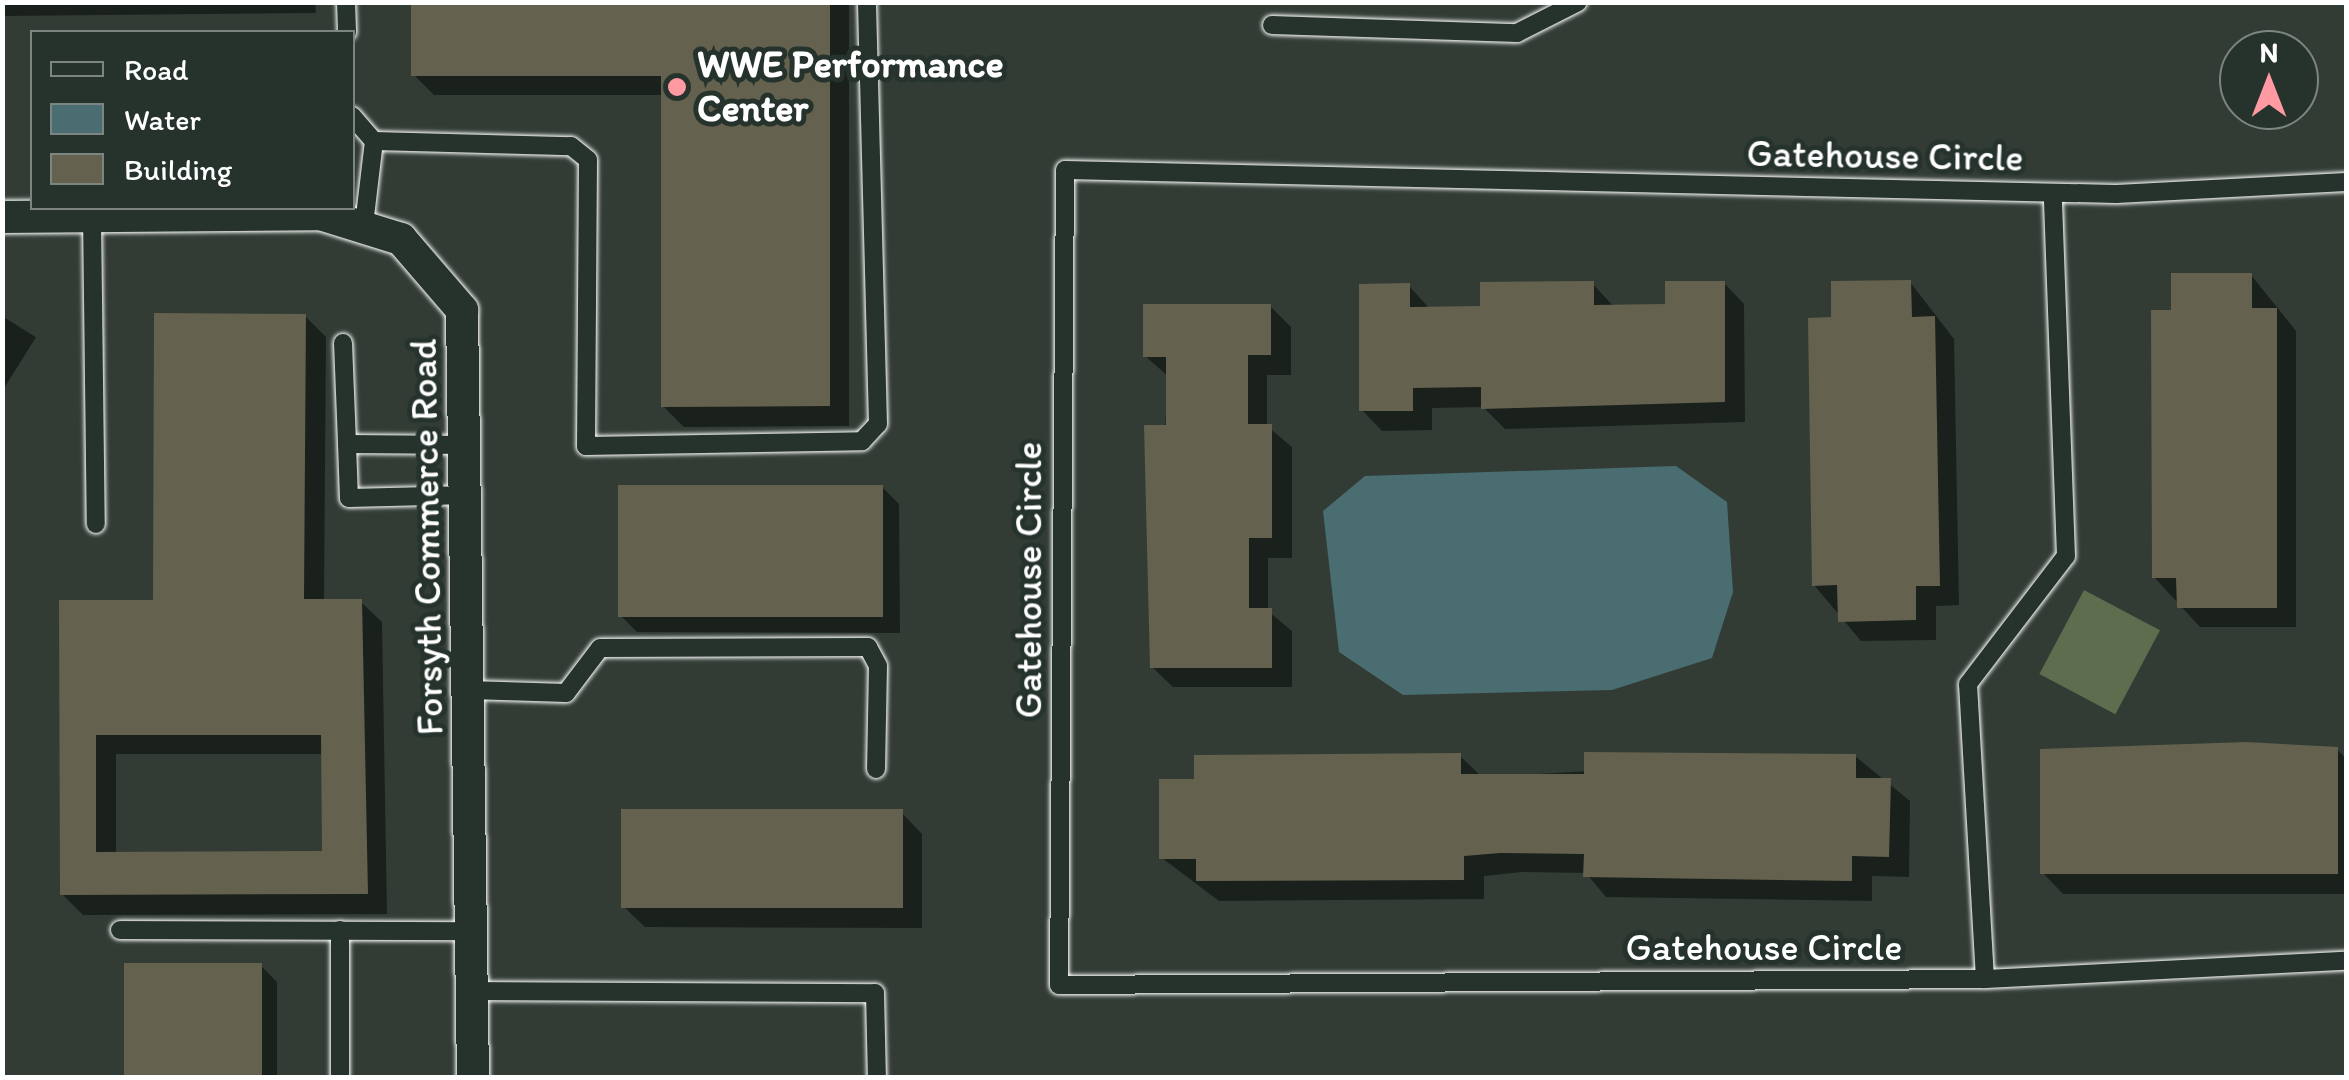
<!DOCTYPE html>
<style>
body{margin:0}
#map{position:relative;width:2349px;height:1080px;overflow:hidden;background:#323c34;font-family:Itim,sans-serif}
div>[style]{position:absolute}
.green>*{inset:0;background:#5f6d4f;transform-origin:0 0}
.water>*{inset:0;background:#4a6d71}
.shadow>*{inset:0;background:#0007;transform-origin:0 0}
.building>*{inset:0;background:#64624e;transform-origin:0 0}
.roads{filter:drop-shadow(0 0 2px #fff) drop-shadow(0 0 2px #fff)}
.lane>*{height:18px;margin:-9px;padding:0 9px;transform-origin:9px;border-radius:9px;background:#26332d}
.street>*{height:32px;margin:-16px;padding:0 16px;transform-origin:16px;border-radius:16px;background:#26332d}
.dots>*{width:28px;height:28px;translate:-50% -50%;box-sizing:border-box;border:5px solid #26332d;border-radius:50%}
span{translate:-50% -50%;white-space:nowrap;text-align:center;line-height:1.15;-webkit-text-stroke:10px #26332d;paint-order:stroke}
.poi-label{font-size:38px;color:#fff;font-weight:700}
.left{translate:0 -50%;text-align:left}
.street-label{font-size:38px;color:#fff}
.frame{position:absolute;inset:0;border:5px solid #fff;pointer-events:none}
.legend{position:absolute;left:30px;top:30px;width:325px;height:180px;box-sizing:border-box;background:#26332d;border:2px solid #7d8581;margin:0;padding:12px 18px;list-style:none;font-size:30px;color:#fff}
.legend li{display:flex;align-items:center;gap:20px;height:50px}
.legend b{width:50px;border:2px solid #7d8581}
.north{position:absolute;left:2219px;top:30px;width:100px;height:100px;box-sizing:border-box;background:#26332d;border:2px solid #7d8581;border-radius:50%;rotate:0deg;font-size:28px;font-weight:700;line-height:40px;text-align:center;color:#fff}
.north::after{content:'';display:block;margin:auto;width:35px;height:45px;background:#ff9aa2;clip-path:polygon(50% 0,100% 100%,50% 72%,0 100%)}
</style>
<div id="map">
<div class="green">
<i style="left:2084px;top:590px;width:86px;height:95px;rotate:28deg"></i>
</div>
<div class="water">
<i style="clip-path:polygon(1676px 466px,1727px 502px,1733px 592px,1712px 658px,1612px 690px,1403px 695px,1339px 652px,1323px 511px,1365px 476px)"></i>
</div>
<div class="shadow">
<i style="clip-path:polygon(2px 2px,315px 2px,316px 13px,2px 16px)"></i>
<i style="clip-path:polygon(414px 2px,849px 2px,849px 426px,684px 427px,663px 406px,663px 95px,434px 95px,414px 75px)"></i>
<i style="clip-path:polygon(2251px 275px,2296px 331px,2296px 627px,2200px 627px,2154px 577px,2174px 313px)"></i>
<i style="clip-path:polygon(1910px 282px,1954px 339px,1959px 605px,1936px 606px,1936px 640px,1861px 641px,1814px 585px,1834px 320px)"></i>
<i style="clip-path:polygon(1724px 283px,1744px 304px,1745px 422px,1505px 429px,1483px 407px,1432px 408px,1432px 430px,1382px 431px,1362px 410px,1409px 286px,1430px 309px,1482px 308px,1593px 284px,1614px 307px,1667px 306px)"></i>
<i style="clip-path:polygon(1270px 306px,1291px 327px,1291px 375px,1267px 375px,1267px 426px,1292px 447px,1292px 558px,1268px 558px,1268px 611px,1292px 631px,1292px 687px,1173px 687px,1152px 667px,1168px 376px,1145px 356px)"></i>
<i style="left:2px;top:316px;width:40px;height:333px;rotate:32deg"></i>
<i style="clip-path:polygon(evenodd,305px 316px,326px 337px,324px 602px,361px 602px,382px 622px,387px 914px,83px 915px,62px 894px,61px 602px,155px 602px,305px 316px,116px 754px,324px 754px,325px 854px,116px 854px,116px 754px)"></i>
<i style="clip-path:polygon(882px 487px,899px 504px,900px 633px,637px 632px,621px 616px)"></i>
<i style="clip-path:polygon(2337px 749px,2346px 759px,2346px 894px,2063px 894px,2043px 873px)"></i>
<i style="clip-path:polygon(1460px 756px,1482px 777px,1855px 756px,1910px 801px,1909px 877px,1872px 876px,1872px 901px,1606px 897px,1586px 873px,1522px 872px,1484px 876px,1484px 899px,1219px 901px,1162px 858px,1196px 782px)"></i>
<i style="clip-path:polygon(902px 813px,922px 834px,922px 928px,645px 927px,624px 907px)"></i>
<i style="clip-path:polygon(261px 966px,277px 982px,277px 1078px,127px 1078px)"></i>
</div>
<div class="building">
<i style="clip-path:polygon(411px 2px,830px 2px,830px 406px,661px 407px,661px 76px,411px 76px)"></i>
<i style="clip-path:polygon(2171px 273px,2252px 273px,2252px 308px,2277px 308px,2277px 608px,2177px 608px,2176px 578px,2152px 578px,2151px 310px,2171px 310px)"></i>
<i style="clip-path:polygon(1911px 280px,1912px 317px,1935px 316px,1940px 586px,1916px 586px,1916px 620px,1838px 622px,1837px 585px,1812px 586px,1808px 318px,1831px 317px,1831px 281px)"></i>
<i style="clip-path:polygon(1594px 281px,1594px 305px,1665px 304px,1665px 281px,1725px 281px,1725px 402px,1481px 409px,1481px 387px,1413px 388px,1413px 411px,1359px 411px,1359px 284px,1410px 283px,1410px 307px,1480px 306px,1480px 282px)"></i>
<i style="clip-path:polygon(1143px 304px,1271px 304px,1271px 355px,1248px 355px,1248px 424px,1272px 424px,1272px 538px,1249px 538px,1249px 608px,1272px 608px,1272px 668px,1150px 668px,1144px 425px,1166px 425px,1166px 357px,1143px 357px)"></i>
<i style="clip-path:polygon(evenodd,154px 313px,306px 314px,304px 599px,362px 599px,368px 894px,60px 895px,59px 600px,153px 600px,154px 313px,96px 735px,321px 735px,322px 851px,96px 852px,96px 735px)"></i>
<i style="left:618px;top:485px;width:265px;height:132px"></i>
<i style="clip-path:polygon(2246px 742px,2338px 747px,2338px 874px,2040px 874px,2040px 749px)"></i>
<i style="clip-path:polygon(1584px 752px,1856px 754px,1856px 778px,1891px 778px,1889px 857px,1852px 856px,1852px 881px,1583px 877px,1584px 854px,1500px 853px,1464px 856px,1464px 880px,1196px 881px,1196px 859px,1159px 859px,1159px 779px,1194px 779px,1194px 755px,1461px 753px,1461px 774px,1584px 774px)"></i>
<i style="left:621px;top:809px;width:282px;height:99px"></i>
<i style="left:124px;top:963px;width:138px;height:115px"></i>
</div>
<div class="roads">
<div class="lane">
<i style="left:346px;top:2px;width:30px;rotate:88deg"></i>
<i style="left:1272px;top:25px;width:245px;rotate:1.9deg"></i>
<i style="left:1517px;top:33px;width:68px;rotate:-26.9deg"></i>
<i style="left:352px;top:116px;width:33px;rotate:49deg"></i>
<i style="left:374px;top:141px;width:85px;rotate:96.8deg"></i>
<i style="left:374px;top:141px;width:197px;rotate:1.5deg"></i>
<i style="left:571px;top:146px;width:22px;rotate:39deg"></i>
<i style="left:588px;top:160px;width:286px;rotate:90.4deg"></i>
<i style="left:586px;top:446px;width:276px;rotate:-1deg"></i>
<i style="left:862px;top:441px;width:23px;rotate:-47deg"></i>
<i style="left:878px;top:424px;width:422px;rotate:-91.5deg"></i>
<i style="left:2346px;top:182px;width:230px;rotate:177deg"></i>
<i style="left:2116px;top:194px;width:1051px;rotate:-178.69deg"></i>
<i style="left:1065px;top:170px;width:815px;rotate:90.42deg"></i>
<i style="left:1059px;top:985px;width:926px;rotate:-0.37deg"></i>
<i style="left:1985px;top:979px;width:361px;rotate:-2.9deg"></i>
<i style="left:92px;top:216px;width:308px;rotate:89.3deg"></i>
<i style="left:343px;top:343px;width:101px;rotate:87.7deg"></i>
<i style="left:347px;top:444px;width:121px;rotate:0.5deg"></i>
<i style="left:347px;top:444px;width:54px;rotate:87.9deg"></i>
<i style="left:349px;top:498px;width:120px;rotate:-1.4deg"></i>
<i style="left:470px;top:690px;width:96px;rotate:1.8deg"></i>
<i style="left:566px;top:693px;width:56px;rotate:-52.9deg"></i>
<i style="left:600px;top:648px;width:268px;rotate:-0.2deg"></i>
<i style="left:868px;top:647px;width:21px;rotate:62deg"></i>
<i style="left:878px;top:666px;width:103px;rotate:91.1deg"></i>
<i style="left:120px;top:930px;width:352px;rotate:0.2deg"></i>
<i style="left:1985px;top:979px;width:295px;rotate:-93.3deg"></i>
<i style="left:1968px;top:684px;width:161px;rotate:-52.6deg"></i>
<i style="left:2066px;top:556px;width:363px;rotate:-92.1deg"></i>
<i style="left:472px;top:991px;width:403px;rotate:0.3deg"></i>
<i style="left:875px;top:993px;width:85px;rotate:88.7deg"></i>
<i style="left:340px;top:1078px;width:148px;rotate:-90deg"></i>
</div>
<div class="street">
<i style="left:2px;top:217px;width:318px;rotate:-0.5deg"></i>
<i style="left:320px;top:214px;width:85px;rotate:17.2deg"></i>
<i style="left:401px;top:239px;width:94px;rotate:49.3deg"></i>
<i style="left:462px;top:310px;width:768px;rotate:89.18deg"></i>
</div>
</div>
<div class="dots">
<i style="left:677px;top:87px;background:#ff9aa2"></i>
</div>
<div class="poi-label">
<span class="left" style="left:697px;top:87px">WWE Performance<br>Center</span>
</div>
<div class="street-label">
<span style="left:1885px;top:156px;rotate:1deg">Gatehouse Circle</span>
<span style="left:427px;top:537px;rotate:-91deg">Forsyth Commerce Road</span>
<span style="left:1029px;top:580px;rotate:-90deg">Gatehouse Circle</span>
<span style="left:1764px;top:948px">Gatehouse Circle</span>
</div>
<div class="frame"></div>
<ul class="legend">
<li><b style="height:12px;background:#26332d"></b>Road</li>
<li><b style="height:28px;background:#4a6d71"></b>Water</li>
<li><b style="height:28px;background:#64624e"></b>Building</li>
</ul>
<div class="north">N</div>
</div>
